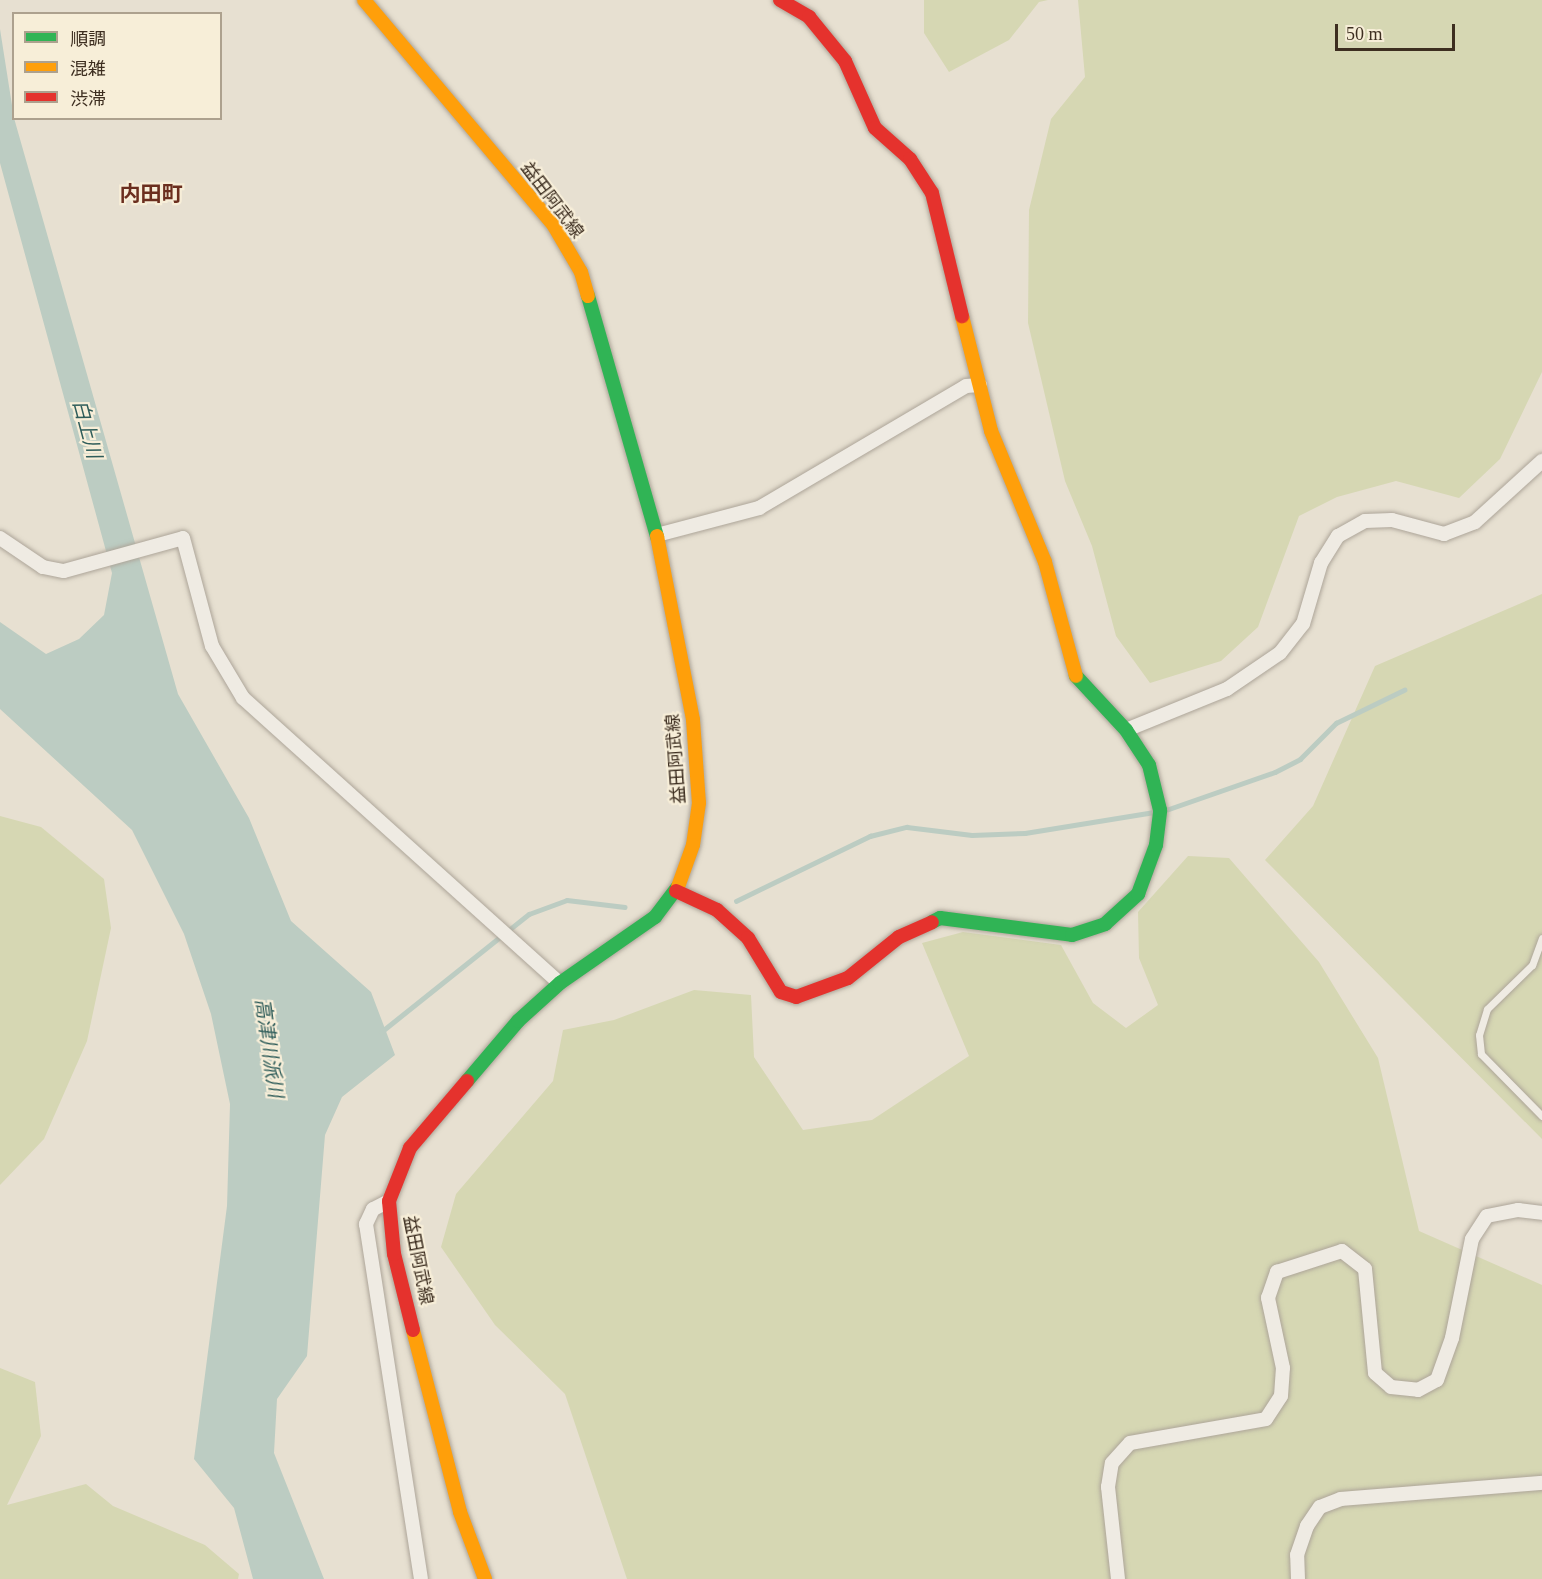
<!DOCTYPE html>
<meta charset="utf-8">
<style>
body{margin:0}
#map{position:relative;width:1542px;height:1579px;overflow:hidden;background:#e7e0d1;font-family:"Times New Roman","Noto Sans JP",serif}
div>[style]{position:absolute}
.green>*{inset:0;background:#d6d7b3}
.water>*{inset:0;background:#bcccc2}
.stream>*{height:4.5px;margin:-2.25px;padding:0 2.25px;transform-origin:2.25px;border-radius:2.25px;background:#bcccc2}
.roads{filter:drop-shadow(0 0 2px #ada599) drop-shadow(0 0 2px #ada599)}
.lane>*{height:7px;margin:-3.5px;padding:0 3.5px;transform-origin:3.5px;border-radius:3.5px;background:#efebe3}
.street>*{height:14px;margin:-7px;padding:0 7px;transform-origin:7px;border-radius:7px;background:#efebe3}
.fast>*{height:14px;margin:-7px;padding:0 7px;transform-origin:7px;border-radius:7px;background:#30b455}
.slow>*{height:14px;margin:-7px;padding:0 7px;transform-origin:7px;border-radius:7px;background:#ff9f0a}
.jam>*{height:14px;margin:-7px;padding:0 7px;transform-origin:7px;border-radius:7px;background:#e5322d}
span{translate:-50% -50%;white-space:nowrap;text-align:center;line-height:1.15;-webkit-text-stroke:4.5px #f7eed8;paint-order:stroke}
.street-label{font-size:18px;color:#3d2e20}
.water-label{font-size:20px;color:#2f5d5a;font-style:italic}
.quarter-label{font-size:21px;color:#6b2e1e;font-weight:700}
.legend{position:absolute;left:12px;top:12px;width:210px;height:108px;box-sizing:border-box;background:#f7eed8;border:2px solid #ada18e;margin:0;padding:8px 10px;list-style:none;font-size:18px;color:#3d2e20}
.legend li{display:flex;align-items:center;gap:12px;height:30px}
.legend b{width:30px;border:2px solid #ada18e}
.scale{position:absolute;left:1335px;top:24px;width:120px;height:27px;box-sizing:border-box;border:3px solid #3d2e20;border-top:0;padding-left:8px;font-size:18px;line-height:21px;white-space:nowrap;color:#3d2e20;-webkit-text-stroke:4px #f7eed8;paint-order:stroke}
</style>
<div id="map">
<div class="green">
<i style="clip-path:polygon(924px 0,1048px 0,1039px 2px,1009px 40px,949px 72px,924px 33px)"></i>
<i style="clip-path:polygon(1078px 0,1542px 0,1542px 372px,1500px 459px,1459px 498px,1396px 481px,1337px 497px,1299px 516px,1258px 627px,1221px 661px,1150px 683px,1116px 636px,1092px 546px,1065px 481px,1028px 323px,1029px 210px,1051px 119px,1085px 77px)"></i>
<i style="clip-path:polygon(1542px 594px,1542px 1139px,1265px 860px,1313px 806px,1375px 666px)"></i>
<i style="clip-path:polygon(0 816px,41px 827px,104px 879px,111px 928px,87px 1041px,44px 1139px,0 1185px)"></i>
<i style="clip-path:polygon(1188px 856px,1229px 858px,1319px 962px,1378px 1058px,1419px 1231px,1542px 1285px,1542px 1579px,627px 1579px,565px 1394px,495px 1325px,441px 1247px,456px 1194px,553px 1081px,563px 1030px,614px 1020px,694px 990px,751px 995px,754px 1057px,803px 1130px,872px 1120px,969px 1056px,922px 943px,963px 932px,1061px 945px,1093px 1003px,1126px 1028px,1158px 1005px,1139px 958px,1138px 912px)"></i>
<i style="clip-path:polygon(0 1368px,35px 1382px,41px 1436px,7px 1505px,86px 1484px,113px 1506px,205px 1545px,239px 1574px,238px 1579px,0 1579px)"></i>
</div>
<div class="water">
<i style="clip-path:polygon(0 29px,14px 118px,178px 694px,249px 818px,291px 921px,371px 992px,395px 1055px,342px 1097px,325px 1135px,307px 1356px,277px 1399px,274px 1453px,324px 1579px,253px 1579px,234px 1508px,194px 1459px,227px 1206px,230px 1104px,211px 1014px,184px 934px,132px 830px,0 709px,0 622px,46px 654px,79px 639px,104px 615px,112px 573px,0 163px)"></i>
</div>
<div class="stream">
<i style="left:1166px;top:810px;width:115px;rotate:-19.2deg"></i>
<i style="left:1275px;top:772px;width:28px;rotate:-27deg"></i>
<i style="left:1300px;top:759px;width:51px;rotate:-45deg"></i>
<i style="left:1336px;top:723px;width:76px;rotate:-25.9deg"></i>
<i style="left:736px;top:901px;width:149px;rotate:-25.9deg"></i>
<i style="left:870px;top:836px;width:38px;rotate:-14deg"></i>
<i style="left:907px;top:827px;width:65px;rotate:7deg"></i>
<i style="left:972px;top:835px;width:53px;rotate:-2.2deg"></i>
<i style="left:1025px;top:833px;width:132px;rotate:-9.2deg"></i>
<i style="left:381px;top:1032px;width:189px;rotate:-38.6deg"></i>
<i style="left:529px;top:914px;width:40px;rotate:-20.2deg"></i>
<i style="left:567px;top:900px;width:58px;rotate:6.9deg"></i>
</div>
<div class="roads">
<div class="lane">
<i style="left:1542px;top:938px;width:29px;rotate:110deg"></i>
<i style="left:1532px;top:965px;width:63px;rotate:135.6deg"></i>
<i style="left:1487px;top:1009px;width:27px;rotate:107deg"></i>
<i style="left:1479px;top:1035px;width:19px;rotate:84deg"></i>
<i style="left:1481px;top:1054px;width:87px;rotate:45.5deg"></i>
</div>
<div class="street">
<i style="left:657px;top:535px;width:106px;rotate:-14.8deg"></i>
<i style="left:759px;top:508px;width:240px;rotate:-30.5deg"></i>
<i style="left:966px;top:386px;width:14px;rotate:-4deg"></i>
<i style="left:0;top:538px;width:52px;rotate:34deg"></i>
<i style="left:43px;top:567px;width:21px;rotate:11deg"></i>
<i style="left:64px;top:571px;width:123px;rotate:-15.5deg"></i>
<i style="left:183px;top:538px;width:112px;rotate:75deg"></i>
<i style="left:212px;top:646px;width:61px;rotate:59.2deg"></i>
<i style="left:243px;top:698px;width:426px;rotate:42deg"></i>
<i style="left:1126px;top:730px;width:109px;rotate:-22.1deg"></i>
<i style="left:1227px;top:689px;width:64px;rotate:-34.2deg"></i>
<i style="left:1280px;top:653px;width:37px;rotate:-52deg"></i>
<i style="left:1303px;top:624px;width:64px;rotate:-73.6deg"></i>
<i style="left:1321px;top:563px;width:32px;rotate:-58deg"></i>
<i style="left:1338px;top:536px;width:31px;rotate:-29deg"></i>
<i style="left:1365px;top:521px;width:27px;rotate:-2deg"></i>
<i style="left:1392px;top:520px;width:54px;rotate:15.1deg"></i>
<i style="left:1444px;top:534px;width:33px;rotate:-21deg"></i>
<i style="left:1475px;top:522px;width:91px;rotate:-42.3deg"></i>
<i style="left:389px;top:1201px;width:18px;rotate:153deg"></i>
<i style="left:373px;top:1209px;width:17px;rotate:115deg"></i>
<i style="left:366px;top:1224px;width:359px;rotate:81.2deg"></i>
<i style="left:1118px;top:1579px;width:93px;rotate:-96.2deg"></i>
<i style="left:1108px;top:1487px;width:24px;rotate:-81deg"></i>
<i style="left:1112px;top:1463px;width:27px;rotate:-48deg"></i>
<i style="left:1130px;top:1443px;width:138px;rotate:-10deg"></i>
<i style="left:1266px;top:1419px;width:27px;rotate:-57deg"></i>
<i style="left:1281px;top:1396px;width:28px;rotate:-86deg"></i>
<i style="left:1283px;top:1368px;width:72px;rotate:-102.1deg"></i>
<i style="left:1268px;top:1298px;width:28px;rotate:-71deg"></i>
<i style="left:1277px;top:1272px;width:68px;rotate:-17.9deg"></i>
<i style="left:1342px;top:1251px;width:29px;rotate:38deg"></i>
<i style="left:1365px;top:1269px;width:104px;rotate:84.5deg"></i>
<i style="left:1375px;top:1373px;width:21px;rotate:41deg"></i>
<i style="left:1391px;top:1387px;width:27px;rotate:6deg"></i>
<i style="left:1418px;top:1390px;width:21px;rotate:-28deg"></i>
<i style="left:1437px;top:1380px;width:45px;rotate:-70.3deg"></i>
<i style="left:1452px;top:1338px;width:101px;rotate:-78.6deg"></i>
<i style="left:1472px;top:1239px;width:27px;rotate:-57deg"></i>
<i style="left:1487px;top:1216px;width:32px;rotate:-11deg"></i>
<i style="left:1518px;top:1210px;width:24px;rotate:7deg"></i>
<i style="left:1298px;top:1579px;width:24px;rotate:-92deg"></i>
<i style="left:1297px;top:1555px;width:31px;rotate:-71deg"></i>
<i style="left:1307px;top:1526px;width:23px;rotate:-56deg"></i>
<i style="left:1320px;top:1507px;width:22px;rotate:-21deg"></i>
<i style="left:1341px;top:1499px;width:202px;rotate:-4.6deg"></i>
</div>
<div class="fast">
<i style="left:588px;top:296px;width:250px;rotate:74deg"></i>
<i style="left:932px;top:922px;width:9px;rotate:-27deg"></i>
<i style="left:940px;top:918px;width:133px;rotate:7.3deg"></i>
<i style="left:1072px;top:935px;width:35px;rotate:-18deg"></i>
<i style="left:1105px;top:924px;width:45px;rotate:-42.3deg"></i>
<i style="left:1138px;top:894px;width:52px;rotate:-69.8deg"></i>
<i style="left:1156px;top:845px;width:35px;rotate:-83deg"></i>
<i style="left:1160px;top:810px;width:46px;rotate:-103.7deg"></i>
<i style="left:1149px;top:765px;width:42px;rotate:-123.3deg"></i>
<i style="left:1126px;top:730px;width:74px;rotate:-132.8deg"></i>
<i style="left:467px;top:1081px;width:79px;rotate:-49.6deg"></i>
<i style="left:518px;top:1021px;width:57px;rotate:-42.1deg"></i>
<i style="left:560px;top:983px;width:116px;rotate:-34.8deg"></i>
<i style="left:655px;top:917px;width:38px;rotate:-53deg"></i>
</div>
<div class="slow">
<i style="left:364px;top:0;width:295px;rotate:49.9deg"></i>
<i style="left:554px;top:226px;width:53px;rotate:59.6deg"></i>
<i style="left:581px;top:272px;width:25px;rotate:74deg"></i>
<i style="left:962px;top:316px;width:119px;rotate:75.8deg"></i>
<i style="left:991px;top:431px;width:142px;rotate:67.6deg"></i>
<i style="left:1045px;top:562px;width:118px;rotate:74.8deg"></i>
<i style="left:657px;top:536px;width:187px;rotate:78.9deg"></i>
<i style="left:693px;top:720px;width:83px;rotate:85.9deg"></i>
<i style="left:699px;top:803px;width:42px;rotate:98.1deg"></i>
<i style="left:693px;top:845px;width:45px;rotate:109.7deg"></i>
<i style="left:413px;top:1330px;width:188px;rotate:75.5deg"></i>
<i style="left:460px;top:1512px;width:72px;rotate:69.5deg"></i>
</div>
<div class="jam">
<i style="left:780px;top:0;width:34px;rotate:30deg"></i>
<i style="left:809px;top:17px;width:57px;rotate:50.7deg"></i>
<i style="left:845px;top:61px;width:73px;rotate:65.9deg"></i>
<i style="left:875px;top:128px;width:47px;rotate:41.5deg"></i>
<i style="left:910px;top:159px;width:40px;rotate:57.1deg"></i>
<i style="left:932px;top:193px;width:127px;rotate:76.3deg"></i>
<i style="left:676px;top:891px;width:45px;rotate:24.9deg"></i>
<i style="left:717px;top:910px;width:42px;rotate:42.1deg"></i>
<i style="left:748px;top:938px;width:63px;rotate:58.6deg"></i>
<i style="left:781px;top:992px;width:16px;rotate:18deg"></i>
<i style="left:796px;top:997px;width:55px;rotate:-20.1deg"></i>
<i style="left:848px;top:978px;width:65px;rotate:-38.8deg"></i>
<i style="left:899px;top:937px;width:36px;rotate:-24deg"></i>
<i style="left:413px;top:1330px;width:78px;rotate:-104deg"></i>
<i style="left:394px;top:1254px;width:53px;rotate:-95.4deg"></i>
<i style="left:389px;top:1201px;width:57px;rotate:-68.4deg"></i>
<i style="left:410px;top:1148px;width:88px;rotate:-49.6deg"></i>
</div>
</div>
<div class="street-label">
<span style="left:552px;top:200px;rotate:53deg">益田阿武線</span>
<span style="left:676px;top:759px;rotate:-94deg">益田阿武線</span>
<span style="left:418px;top:1260px;rotate:79deg">益田阿武線</span>
</div>
<div class="water-label">
<span style="left:87px;top:429px;rotate:75deg">白上川</span>
<span style="left:269px;top:1048px;rotate:82deg">高津川派川</span>
</div>
<div class="quarter-label">
<span style="left:151px;top:194px">内田町</span>
</div>
<ul class="legend">
<li><b style="height:8px;background:#30b455"></b>順調</li>
<li><b style="height:8px;background:#ff9f0a"></b>混雑</li>
<li><b style="height:8px;background:#e5322d"></b>渋滞</li>
</ul>
<div class="scale">50 m</div>
</div>
